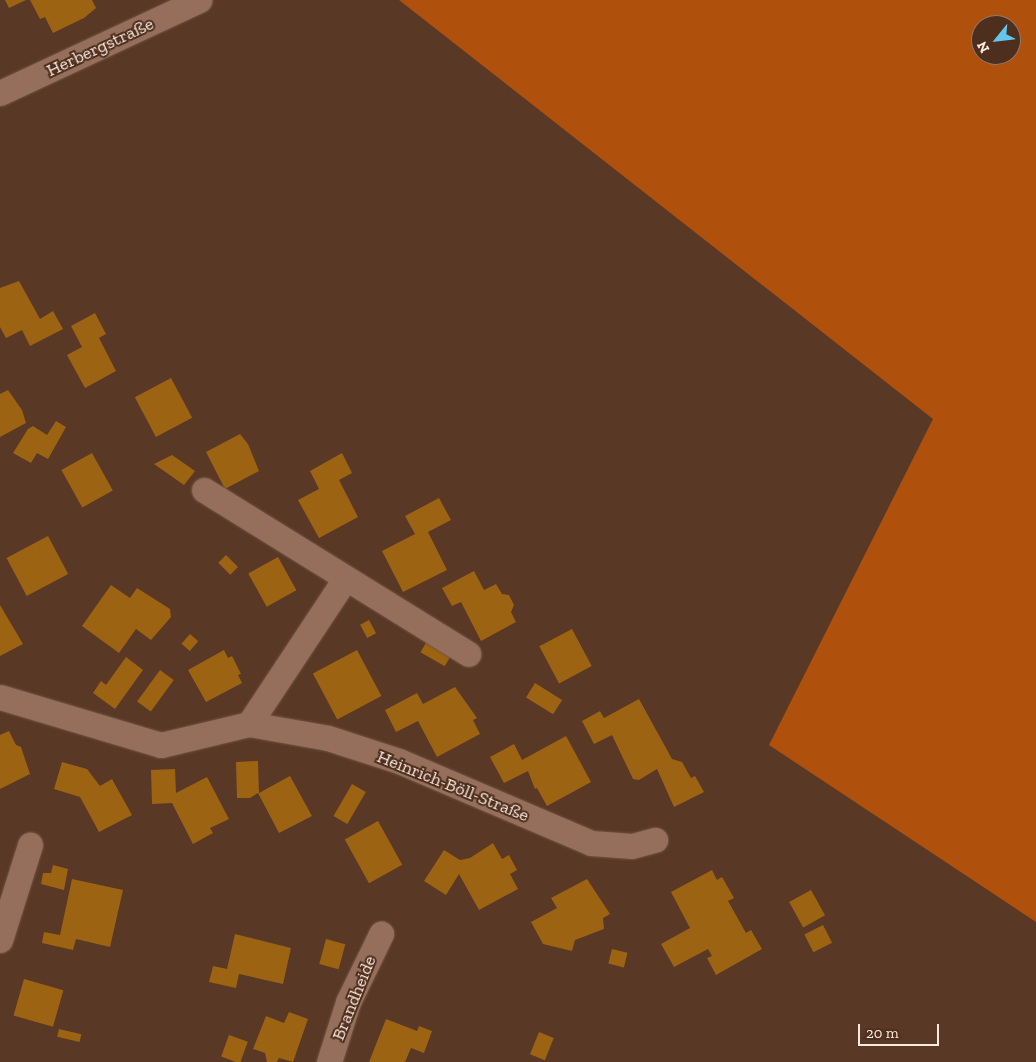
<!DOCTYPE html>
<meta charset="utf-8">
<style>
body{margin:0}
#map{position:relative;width:1036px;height:1062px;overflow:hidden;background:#5a3826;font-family:"Zilla Slab",serif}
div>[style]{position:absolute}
.forest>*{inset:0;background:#af500d}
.building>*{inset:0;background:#9c6313;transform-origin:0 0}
.roads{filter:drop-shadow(0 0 1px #705444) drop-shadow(0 0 1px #705444)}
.street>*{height:25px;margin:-12.5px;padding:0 12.5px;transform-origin:12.5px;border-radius:12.5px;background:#956f5c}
span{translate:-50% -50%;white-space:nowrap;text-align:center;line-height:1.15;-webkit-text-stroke:4px #4e2e1c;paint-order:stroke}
.street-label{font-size:18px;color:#fdebe2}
.north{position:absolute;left:971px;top:15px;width:50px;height:50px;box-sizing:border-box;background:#4e2e1c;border:1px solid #947a6b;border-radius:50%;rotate:241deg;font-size:14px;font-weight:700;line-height:20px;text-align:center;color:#fdebe2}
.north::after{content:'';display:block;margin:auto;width:18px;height:22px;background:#64c5ee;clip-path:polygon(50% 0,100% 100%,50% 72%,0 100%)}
.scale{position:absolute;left:858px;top:1024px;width:81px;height:22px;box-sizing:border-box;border:2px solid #fdebe2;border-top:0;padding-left:6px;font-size:15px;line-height:18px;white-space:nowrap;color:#fdebe2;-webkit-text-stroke:4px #4e2e1c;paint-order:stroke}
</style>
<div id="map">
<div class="forest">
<i style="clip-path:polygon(evenodd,399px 0,1036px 0,1036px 922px,769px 745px,933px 419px,399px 0,981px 25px,1011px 25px,1011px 55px,981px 55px,981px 25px)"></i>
</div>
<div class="building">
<i style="clip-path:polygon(5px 0,26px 0,9px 8px)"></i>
<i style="clip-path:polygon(30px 0,92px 0,96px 8px,84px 18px,53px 33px,45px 17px,40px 19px)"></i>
<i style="clip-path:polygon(19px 281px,40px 319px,53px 311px,63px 329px,30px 346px,22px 330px,6px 338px,0 327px,0 288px)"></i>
<i style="clip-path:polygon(95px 313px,106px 334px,99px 338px,116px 371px,85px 388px,67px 355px,82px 347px,71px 326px)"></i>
<i style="left:171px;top:378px;width:45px;height:41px;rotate:62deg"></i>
<i style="clip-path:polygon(8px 390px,22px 410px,26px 423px,0 437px,0 394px)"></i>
<i style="clip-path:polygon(56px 421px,66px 427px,48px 459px,37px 453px,31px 463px,13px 453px,28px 429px,33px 426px,47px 435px)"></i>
<i style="clip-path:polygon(240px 434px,248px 444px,259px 471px,225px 489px,206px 452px)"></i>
<i style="left:92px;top:453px;width:43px;height:35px;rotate:61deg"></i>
<i style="clip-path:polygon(342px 453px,352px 473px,339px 480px,358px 517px,319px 538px,298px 500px,319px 489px,310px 471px)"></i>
<i style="clip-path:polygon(172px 455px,195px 471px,184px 485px,154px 464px)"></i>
<i style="clip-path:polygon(439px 498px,451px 520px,428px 532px,447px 570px,403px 592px,382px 551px,415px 534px,405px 516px)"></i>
<i style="left:48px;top:536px;width:43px;height:47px;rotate:62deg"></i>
<i style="left:226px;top:555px;width:17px;height:11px;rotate:45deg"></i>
<i style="left:278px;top:557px;width:38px;height:34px;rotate:61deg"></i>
<i style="clip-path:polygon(474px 571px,484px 590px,496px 584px,502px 594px,509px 595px,514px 605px,511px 612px,516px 622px,481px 641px,461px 602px,452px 606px,442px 588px)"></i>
<i style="clip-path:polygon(111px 585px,130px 598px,137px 588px,170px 609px,171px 617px,151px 640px,136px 629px,119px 653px,82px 626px)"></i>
<i style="clip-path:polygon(0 605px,23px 644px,0 656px)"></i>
<i style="left:369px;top:620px;width:15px;height:10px;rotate:62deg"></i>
<i style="left:572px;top:629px;width:42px;height:37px;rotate:62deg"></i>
<i style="left:190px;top:634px;width:11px;height:13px;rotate:41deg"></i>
<i style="left:427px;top:641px;width:28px;height:13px;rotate:30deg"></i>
<i style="clip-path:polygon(224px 650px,228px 658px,232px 656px,241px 674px,238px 675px,242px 683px,206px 702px,188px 670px)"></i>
<i style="left:357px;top:650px;width:52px;height:50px;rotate:62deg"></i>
<i style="clip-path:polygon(126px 657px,143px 670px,115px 709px,93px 693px,101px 681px,106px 685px)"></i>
<i style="left:160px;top:670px;width:17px;height:39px;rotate:36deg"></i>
<i style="left:535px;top:683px;width:32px;height:17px;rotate:32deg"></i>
<i style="clip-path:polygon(455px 687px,477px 718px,473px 720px,480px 734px,437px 757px,418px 721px,396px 732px,385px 710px,417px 693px,423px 704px)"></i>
<i style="clip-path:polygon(639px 699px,672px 759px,682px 762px,691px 778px,695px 776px,704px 792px,674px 807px,657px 769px,639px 780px,633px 779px,612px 735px,594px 744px,582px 721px,600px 711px,604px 718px)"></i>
<i style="clip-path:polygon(9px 731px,16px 745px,21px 747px,30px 774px,0 789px,0 735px)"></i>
<i style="clip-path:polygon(566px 736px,591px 782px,547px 806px,537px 788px,535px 789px,528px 771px,504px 783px,490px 757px,514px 744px,522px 760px)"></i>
<i style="clip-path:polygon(258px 761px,259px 793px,290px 776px,312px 816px,279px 833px,258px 793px,250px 798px,237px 798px,236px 762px)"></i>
<i style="clip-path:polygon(62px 762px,87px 769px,100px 786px,112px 779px,132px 815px,99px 832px,80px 797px,54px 789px)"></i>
<i style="clip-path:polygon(175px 769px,176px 793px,207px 777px,229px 819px,210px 828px,213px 833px,193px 844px,172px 803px,152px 804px,151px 770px)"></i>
<i style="left:352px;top:784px;width:16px;height:37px;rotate:30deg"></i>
<i style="left:378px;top:821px;width:50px;height:38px;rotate:61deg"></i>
<i style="clip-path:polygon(493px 843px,502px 859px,509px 855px,517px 870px,510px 874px,518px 889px,479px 910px,459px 874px,446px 895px,424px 881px,444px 850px,460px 860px,470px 858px)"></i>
<i style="clip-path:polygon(53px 865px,68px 869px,64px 890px,41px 884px,43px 873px,51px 873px)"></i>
<i style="clip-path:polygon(712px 870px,717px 880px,722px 877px,734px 898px,728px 901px,746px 933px,751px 930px,762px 949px,716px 975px,707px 958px,712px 956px,708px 949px,674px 967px,661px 944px,690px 928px,671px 892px)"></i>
<i style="clip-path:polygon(72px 879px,123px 890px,110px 947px,76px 939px,73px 950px,42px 943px,44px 932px,60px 935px)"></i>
<i style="clip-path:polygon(587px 879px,610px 914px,603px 918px,604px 929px,575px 940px,572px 951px,543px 944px,531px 922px,557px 908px,551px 898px)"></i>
<i style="left:811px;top:890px;width:29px;height:25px;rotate:61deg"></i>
<i style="left:823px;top:925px;width:20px;height:21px;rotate:63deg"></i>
<i style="clip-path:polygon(235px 934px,291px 948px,283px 984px,239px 974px,236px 988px,209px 982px,213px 966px,227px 969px)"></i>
<i style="left:326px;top:939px;width:20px;height:26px;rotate:15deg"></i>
<i style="left:612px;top:949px;width:16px;height:15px;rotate:14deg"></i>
<i style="left:24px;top:979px;width:41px;height:38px;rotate:16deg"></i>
<i style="clip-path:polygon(289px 1012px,308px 1019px,293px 1062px,279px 1058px,277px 1062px,267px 1062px,265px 1053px,253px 1049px,266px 1016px,284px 1023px)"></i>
<i style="clip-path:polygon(386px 1019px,417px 1031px,419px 1026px,432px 1031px,424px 1053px,411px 1048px,405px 1062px,369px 1062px)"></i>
<i style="left:59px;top:1029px;width:23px;height:8px;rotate:13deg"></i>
<i style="left:539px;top:1032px;width:16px;height:24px;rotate:22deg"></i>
<i style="left:229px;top:1035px;width:20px;height:23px;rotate:20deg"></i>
</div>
<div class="roads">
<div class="street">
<i style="left:0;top:93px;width:220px;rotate:-25deg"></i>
<i style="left:204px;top:490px;width:311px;rotate:31.8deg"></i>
<i style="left:0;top:697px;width:168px;rotate:16.6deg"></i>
<i style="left:161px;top:745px;width:90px;rotate:-13.4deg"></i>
<i style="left:249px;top:724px;width:80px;rotate:10deg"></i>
<i style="left:328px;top:738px;width:75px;rotate:17.9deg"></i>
<i style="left:399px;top:761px;width:209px;rotate:23.1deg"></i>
<i style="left:591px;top:843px;width:41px;rotate:4.2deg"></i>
<i style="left:632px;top:846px;width:24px;rotate:-15deg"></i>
<i style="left:249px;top:724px;width:174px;rotate:-56.5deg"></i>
<i style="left:0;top:940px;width:100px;rotate:-72.5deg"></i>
<i style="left:329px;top:1062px;width:63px;rotate:-72.4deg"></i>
<i style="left:348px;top:1002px;width:76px;rotate:-64.1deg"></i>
</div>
</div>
<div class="street-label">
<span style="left:100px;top:47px;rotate:-25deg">Herbergstraße</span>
<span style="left:453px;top:786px;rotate:22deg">Heinrich-Böll-Straße</span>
<span style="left:354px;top:998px;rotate:-68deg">Brandheide</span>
</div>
<div class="north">N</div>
<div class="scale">20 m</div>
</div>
